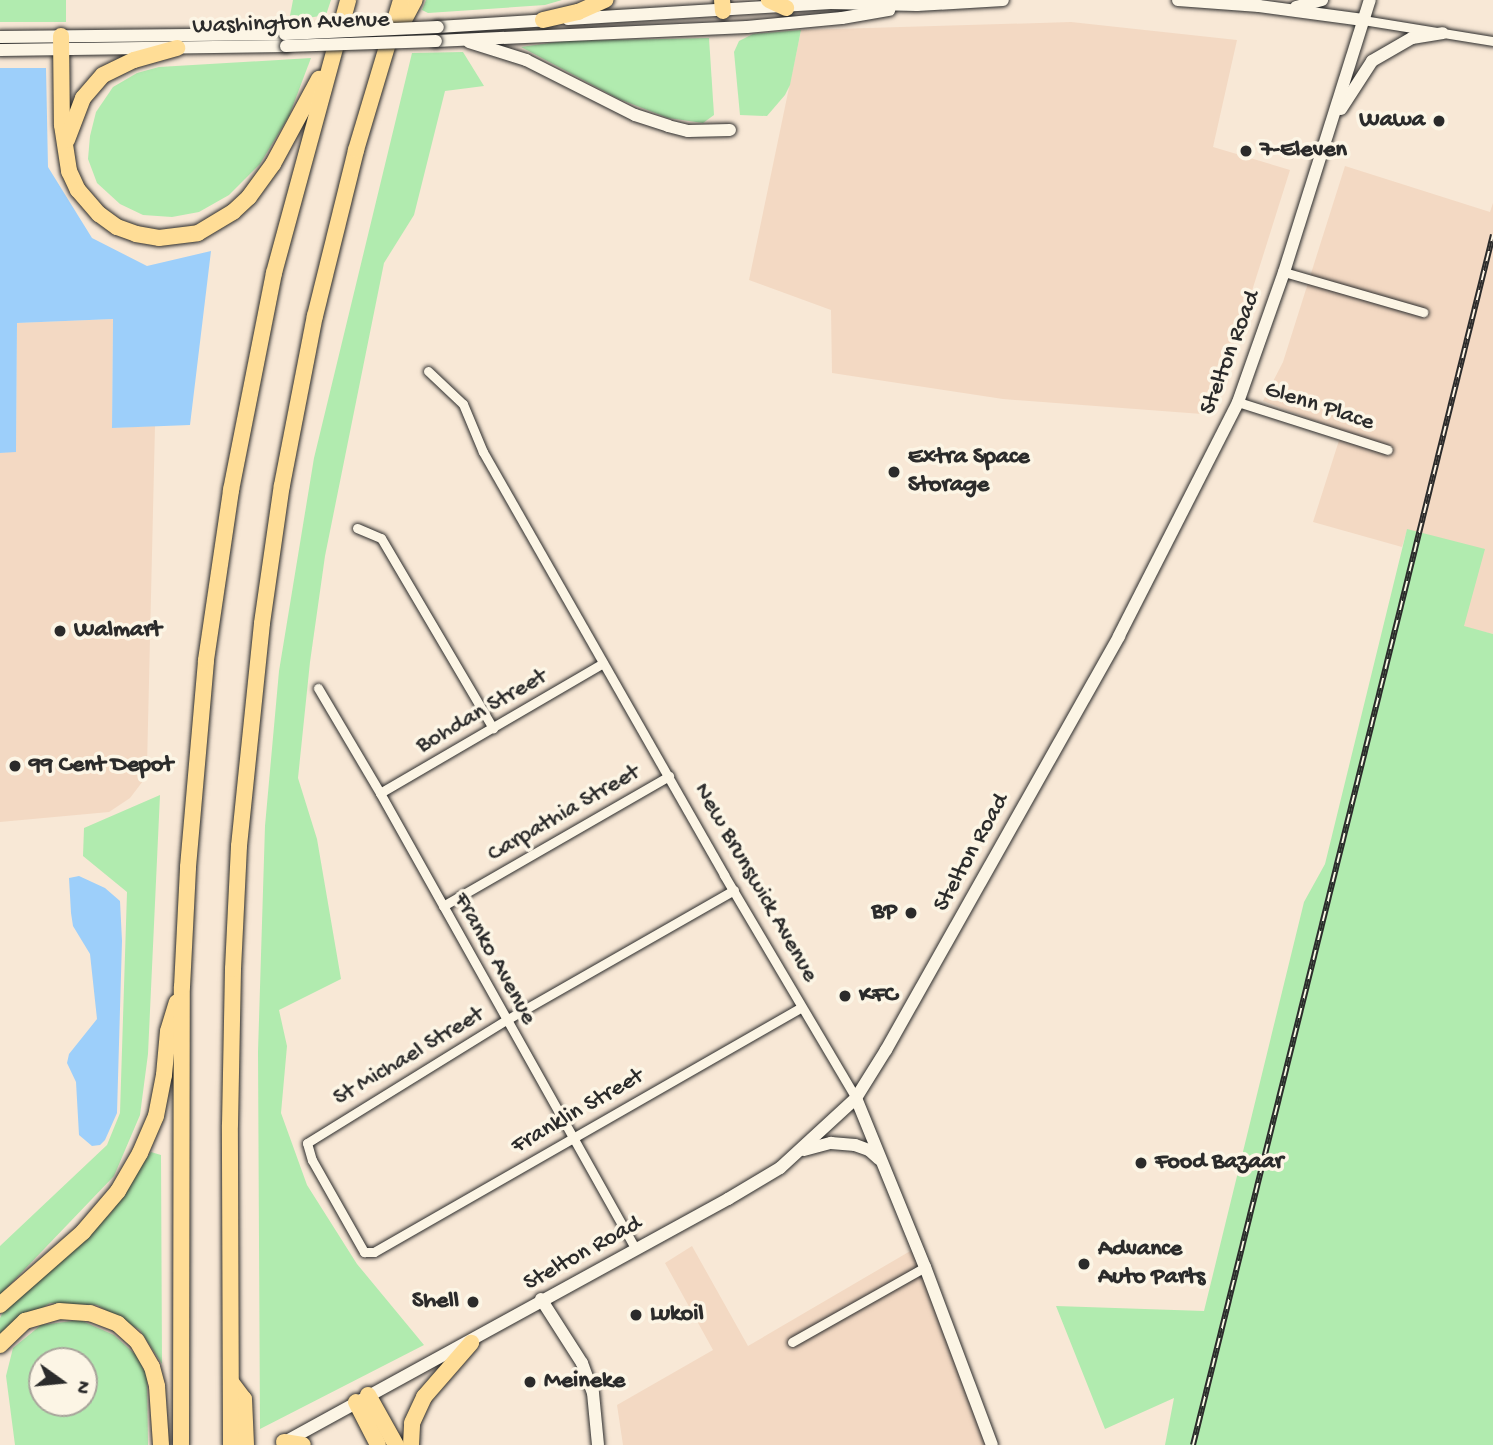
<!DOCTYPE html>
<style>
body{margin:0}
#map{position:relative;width:1493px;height:1445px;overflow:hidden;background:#f8e8d6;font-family:"Gochi Hand",sans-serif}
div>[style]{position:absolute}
.built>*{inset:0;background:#f3d9c3}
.green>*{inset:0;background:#b1ebaf;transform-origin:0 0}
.water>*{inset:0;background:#9dcffa}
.roads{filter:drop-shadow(0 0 2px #2b2b2b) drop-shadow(0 0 2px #2b2b2b)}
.street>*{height:9px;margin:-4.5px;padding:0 4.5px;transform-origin:4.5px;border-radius:4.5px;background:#fcf5e5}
.secondary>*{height:12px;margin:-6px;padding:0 6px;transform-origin:6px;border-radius:6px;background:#fcf5e5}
.highway>*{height:16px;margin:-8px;padding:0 8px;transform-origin:8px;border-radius:8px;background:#ffdd96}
.rail>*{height:6px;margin-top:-3px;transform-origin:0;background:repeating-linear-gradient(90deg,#fcf5e5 0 10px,#2b2b2b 0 20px);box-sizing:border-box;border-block:2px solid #2b2b2b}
.bridges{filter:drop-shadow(0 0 2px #2b2b2b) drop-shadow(0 0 2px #2b2b2b)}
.secondary-bridge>*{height:12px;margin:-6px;padding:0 6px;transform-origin:6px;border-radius:6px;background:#fcf5e5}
.dots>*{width:19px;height:19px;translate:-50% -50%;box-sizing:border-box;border:4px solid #fcf5e5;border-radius:50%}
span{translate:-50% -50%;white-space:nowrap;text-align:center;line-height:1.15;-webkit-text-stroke:7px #fcf5e5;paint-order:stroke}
.street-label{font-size:24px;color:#2b2b2b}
.poi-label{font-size:24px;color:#2b2b2b;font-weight:700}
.right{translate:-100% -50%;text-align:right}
.left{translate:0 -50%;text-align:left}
.north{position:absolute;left:28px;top:1347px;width:70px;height:70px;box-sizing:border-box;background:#fcf5e5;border:2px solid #a8a49b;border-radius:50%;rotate:105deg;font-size:19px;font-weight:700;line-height:28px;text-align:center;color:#2b2b2b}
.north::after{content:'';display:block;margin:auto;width:24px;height:32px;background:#2b2b2b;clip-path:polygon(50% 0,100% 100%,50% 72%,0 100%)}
</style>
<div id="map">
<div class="built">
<i style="clip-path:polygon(1071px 22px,1237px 40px,1213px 147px,1290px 170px,1240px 329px,1202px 414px,1003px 399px,832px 373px,831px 310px,749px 280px,801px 30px)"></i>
<i style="clip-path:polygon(1345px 166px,1490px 212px,1493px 203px,1493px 634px,1464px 627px,1407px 530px,1402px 547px,1313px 522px,1342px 431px,1263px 401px,1283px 362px)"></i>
<i style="clip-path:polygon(113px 319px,112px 428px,155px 426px,147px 767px,143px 781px,130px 798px,109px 812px,0 822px,0 453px,16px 451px,17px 323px)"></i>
<i style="clip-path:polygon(692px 1246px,748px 1346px,912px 1250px,991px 1445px,623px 1445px,617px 1405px,713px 1350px,665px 1263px)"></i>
</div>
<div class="green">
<i style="left:0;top:0;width:66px;height:22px"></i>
<i style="clip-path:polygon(293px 0,331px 0,326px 15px,289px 21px)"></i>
<i style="clip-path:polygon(426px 0,562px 0,545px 5px,428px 13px,422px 10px)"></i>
<i style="clip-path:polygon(801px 30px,790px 85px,785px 95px,767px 116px,740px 115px,734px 52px,739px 41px,753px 34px)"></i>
<i style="clip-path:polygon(709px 38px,714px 115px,703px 123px,668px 118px,619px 99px,521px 47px,564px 41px)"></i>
<i style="clip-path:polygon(463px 52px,484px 86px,445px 91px,414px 215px,384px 263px,325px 556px,310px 662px,298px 778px,317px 839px,341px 979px,279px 1010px,287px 1046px,281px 1113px,307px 1185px,357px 1264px,424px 1345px,260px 1429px,258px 1052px,265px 826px,279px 671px,314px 458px,412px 53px)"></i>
<i style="clip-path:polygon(311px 58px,289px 116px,260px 164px,229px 195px,199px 212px,172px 217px,143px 215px,120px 204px,97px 183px,88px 159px,90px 136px,96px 112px,113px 87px,137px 73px,159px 67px)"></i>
<i style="clip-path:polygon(1407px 529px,1485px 549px,1464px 626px,1493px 634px,1493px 1445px,1165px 1445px,1174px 1398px,1105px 1429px,1056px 1306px,1204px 1311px,1304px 902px,1325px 864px)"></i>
<i style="clip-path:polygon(160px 795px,148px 1054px,140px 1115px,114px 1176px,0 1295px,0 1246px,107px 1145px,120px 1113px,127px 892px,83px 856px,84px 828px)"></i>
<i style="clip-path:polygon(151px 1152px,161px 1155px,162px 1364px,140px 1330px,97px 1305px,50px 1303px,0 1333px,0 1318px,5px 1308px,111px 1213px)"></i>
<i style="clip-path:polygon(evenodd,80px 1320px,114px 1335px,136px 1355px,147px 1376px,148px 1445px,15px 1445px,6px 1376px,13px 1348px,41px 1325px,80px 1320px,42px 1361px,84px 1361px,84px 1403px,42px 1403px,42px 1361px)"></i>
</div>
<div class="water">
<i style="clip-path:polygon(0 68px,46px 68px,48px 167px,92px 238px,147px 266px,211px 251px,190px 425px,112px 428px,113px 319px,17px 323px,16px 452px,0 453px)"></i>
<i style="clip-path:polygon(79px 876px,105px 888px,120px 901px,122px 941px,117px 1113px,105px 1140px,100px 1145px,92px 1146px,79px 1135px,76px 1082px,67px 1063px,69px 1054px,97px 1019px,90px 954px,73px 926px,71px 913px,69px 878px)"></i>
</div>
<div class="roads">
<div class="street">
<i style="left:1363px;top:20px;width:132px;rotate:9.2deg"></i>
<i style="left:1284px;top:272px;width:145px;rotate:16.1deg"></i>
<i style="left:428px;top:371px;width:48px;rotate:43.3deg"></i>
<i style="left:463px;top:404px;width:52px;rotate:67.4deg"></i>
<i style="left:483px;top:452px;width:487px;rotate:60.3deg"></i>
<i style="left:724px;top:875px;width:259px;rotate:59.4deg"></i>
<i style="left:1238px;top:402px;width:157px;rotate:17.7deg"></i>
<i style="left:357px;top:528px;width:26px;rotate:23deg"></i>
<i style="left:381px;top:538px;width:221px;rotate:59.5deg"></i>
<i style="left:318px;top:688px;width:122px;rotate:59.4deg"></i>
<i style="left:380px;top:793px;width:522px;rotate:60.73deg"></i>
<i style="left:380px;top:793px;width:258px;rotate:-30.2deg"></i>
<i style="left:734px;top:890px;width:262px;rotate:150.3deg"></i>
<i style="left:506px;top:1020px;width:234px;rotate:148.3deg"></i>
<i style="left:307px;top:1143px;width:18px;rotate:74deg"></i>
<i style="left:312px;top:1160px;width:106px;rotate:60.5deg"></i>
<i style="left:364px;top:1252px;width:10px"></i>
<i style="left:374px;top:1252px;width:492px;rotate:-29.8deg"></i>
<i style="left:443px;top:906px;width:261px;rotate:-29.9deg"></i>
<i style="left:792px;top:1342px;width:153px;rotate:-29.4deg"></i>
</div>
<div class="secondary">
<i style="left:1178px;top:0;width:81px;rotate:4.2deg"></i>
<i style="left:1259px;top:6px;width:105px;rotate:7.7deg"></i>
<i style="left:1296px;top:7px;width:27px;rotate:-15deg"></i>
<i style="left:568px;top:19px;width:263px;rotate:-3.5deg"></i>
<i style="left:831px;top:3px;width:86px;rotate:1.3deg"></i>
<i style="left:917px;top:5px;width:86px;rotate:-3.3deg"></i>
<i style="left:438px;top:27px;width:112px;rotate:-3.6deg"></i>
<i style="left:0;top:37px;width:285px;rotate:-0.6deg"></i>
<i style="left:436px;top:41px;width:311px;rotate:-2.6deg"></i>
<i style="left:747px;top:27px;width:95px;rotate:-5.4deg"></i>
<i style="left:842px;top:18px;width:48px;rotate:-9.7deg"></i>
<i style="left:469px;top:42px;width:60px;rotate:17.5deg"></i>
<i style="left:526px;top:60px;width:122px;rotate:26.8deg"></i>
<i style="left:635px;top:115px;width:35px;rotate:18deg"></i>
<i style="left:668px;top:126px;width:21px;rotate:14deg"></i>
<i style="left:688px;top:131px;width:42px;rotate:-1.4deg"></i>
<i style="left:0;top:50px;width:286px;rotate:-0.8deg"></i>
<i style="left:1341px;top:109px;width:57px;rotate:-57.1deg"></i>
<i style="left:1372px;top:61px;width:46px;rotate:-29.9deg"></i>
<i style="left:1412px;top:38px;width:31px;rotate:-9deg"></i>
<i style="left:856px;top:1098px;width:183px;rotate:67.8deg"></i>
<i style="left:925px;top:1267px;width:190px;rotate:69.4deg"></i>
<i style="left:804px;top:1150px;width:28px;rotate:-15deg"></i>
<i style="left:831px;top:1143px;width:24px;rotate:5deg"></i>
<i style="left:855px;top:1145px;width:15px;rotate:20deg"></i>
<i style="left:869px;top:1150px;width:13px;rotate:42deg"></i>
<i style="left:541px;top:1299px;width:76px;rotate:57.4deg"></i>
<i style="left:582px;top:1363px;width:32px;rotate:70deg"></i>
<i style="left:593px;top:1393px;width:52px;rotate:84.5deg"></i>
<i style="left:283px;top:1443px;width:508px;rotate:-28.74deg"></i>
<i style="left:728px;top:1199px;width:61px;rotate:-30.8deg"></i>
<i style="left:780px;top:1168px;width:103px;rotate:-42.6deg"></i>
<i style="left:856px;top:1098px;width:57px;rotate:-58deg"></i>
<i style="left:886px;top:1050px;width:475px;rotate:-60.6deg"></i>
<i style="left:1119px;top:636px;width:263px;rotate:-63deg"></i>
<i style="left:1238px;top:402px;width:138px;rotate:-70.5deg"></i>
<i style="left:1284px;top:272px;width:285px;rotate:-72.5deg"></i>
</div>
<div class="highway">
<i style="left:722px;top:0;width:11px;rotate:85deg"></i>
<i style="left:769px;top:0;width:19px;rotate:25deg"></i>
<i style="left:543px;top:20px;width:36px;rotate:-13deg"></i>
<i style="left:578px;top:12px;width:30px;rotate:-24deg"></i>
<i style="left:396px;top:35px;width:40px;rotate:-62deg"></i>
<i style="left:61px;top:36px;width:89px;rotate:89.4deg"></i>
<i style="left:62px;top:125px;width:47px;rotate:81.3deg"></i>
<i style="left:69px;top:171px;width:21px;rotate:65deg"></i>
<i style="left:78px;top:190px;width:32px;rotate:49deg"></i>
<i style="left:99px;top:214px;width:22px;rotate:36deg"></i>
<i style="left:117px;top:227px;width:20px;rotate:20deg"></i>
<i style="left:136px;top:234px;width:23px;rotate:10deg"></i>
<i style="left:159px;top:238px;width:39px;rotate:-7deg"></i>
<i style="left:198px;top:233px;width:41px;rotate:-31deg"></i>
<i style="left:233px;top:212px;width:22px;rotate:-43deg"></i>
<i style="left:249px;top:197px;width:41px;rotate:-54deg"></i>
<i style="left:273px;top:164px;width:97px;rotate:-61.6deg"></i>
<i style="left:67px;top:140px;width:45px;rotate:-69.1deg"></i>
<i style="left:83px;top:98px;width:30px;rotate:-49deg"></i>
<i style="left:103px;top:75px;width:34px;rotate:-26deg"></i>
<i style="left:134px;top:60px;width:45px;rotate:-15.6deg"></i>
<i style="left:0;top:1305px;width:111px;rotate:-41.3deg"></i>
<i style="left:83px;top:1232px;width:54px;rotate:-49.5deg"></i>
<i style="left:118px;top:1191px;width:44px;rotate:-59.9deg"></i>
<i style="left:140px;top:1153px;width:40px;rotate:-66.6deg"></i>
<i style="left:156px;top:1116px;width:42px;rotate:-79deg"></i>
<i style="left:164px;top:1075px;width:44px;rotate:-84.8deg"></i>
<i style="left:168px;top:1031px;width:30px;rotate:-73deg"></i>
<i style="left:0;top:1345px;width:35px;rotate:-44deg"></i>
<i style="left:25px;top:1321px;width:35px;rotate:-16deg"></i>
<i style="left:59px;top:1311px;width:31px;rotate:4deg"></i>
<i style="left:90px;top:1313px;width:30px;rotate:21deg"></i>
<i style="left:118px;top:1324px;width:25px;rotate:42deg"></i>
<i style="left:137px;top:1341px;width:30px;rotate:60deg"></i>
<i style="left:152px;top:1367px;width:20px;rotate:75deg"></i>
<i style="left:157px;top:1386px;width:59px;rotate:86.1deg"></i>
<i style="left:231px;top:1382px;width:21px;rotate:53deg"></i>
<i style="left:244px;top:1399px;width:46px;rotate:87.5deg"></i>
<i style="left:368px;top:1395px;width:57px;rotate:60.8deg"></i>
<i style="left:356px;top:1402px;width:48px;rotate:62.9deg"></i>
<i style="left:284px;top:1442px;width:19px;rotate:9deg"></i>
<i style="left:181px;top:1445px;width:458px;rotate:-89.9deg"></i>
<i style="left:182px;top:987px;width:120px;rotate:-87.1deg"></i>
<i style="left:188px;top:867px;width:208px;rotate:-85deg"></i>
<i style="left:206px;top:660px;width:172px;rotate:-81.6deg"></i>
<i style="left:231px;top:490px;width:221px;rotate:-78.8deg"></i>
<i style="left:274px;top:273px;width:283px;rotate:-74.8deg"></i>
<i style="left:231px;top:1445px;width:320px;rotate:-90.2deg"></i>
<i style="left:230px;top:1125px;width:156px;rotate:-88.9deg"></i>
<i style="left:233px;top:969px;width:123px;rotate:-87.2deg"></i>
<i style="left:239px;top:846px;width:224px;rotate:-84.1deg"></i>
<i style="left:262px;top:623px;width:139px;rotate:-81.8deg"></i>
<i style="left:282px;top:485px;width:172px;rotate:-79deg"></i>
<i style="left:315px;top:316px;width:171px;rotate:-76.1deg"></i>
<i style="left:356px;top:150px;width:157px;rotate:-73.3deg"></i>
<i style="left:411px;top:1445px;width:22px;rotate:-87deg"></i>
<i style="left:412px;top:1423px;width:29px;rotate:-65deg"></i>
<i style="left:424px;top:1397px;width:72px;rotate:-49deg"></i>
</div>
</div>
<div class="rail">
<i style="left:1193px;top:1445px;width:1247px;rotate:-76.08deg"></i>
</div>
<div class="bridges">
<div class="secondary-bridge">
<i style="left:285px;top:34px;width:153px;rotate:-2.6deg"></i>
<i style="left:286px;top:46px;width:150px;rotate:-1.9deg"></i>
</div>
</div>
<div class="dots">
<i style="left:1439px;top:121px;background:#2b2b2b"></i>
<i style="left:1246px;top:151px;background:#2b2b2b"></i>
<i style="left:894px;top:472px;background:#2b2b2b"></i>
<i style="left:60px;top:631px;background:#2b2b2b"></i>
<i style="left:15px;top:766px;background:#2b2b2b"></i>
<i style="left:911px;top:913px;background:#2b2b2b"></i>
<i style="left:845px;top:996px;background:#2b2b2b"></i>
<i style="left:1141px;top:1163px;background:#2b2b2b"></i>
<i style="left:1084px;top:1264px;background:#2b2b2b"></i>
<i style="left:473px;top:1302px;background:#2b2b2b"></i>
<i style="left:636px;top:1315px;background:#2b2b2b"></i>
<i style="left:530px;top:1382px;background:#2b2b2b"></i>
</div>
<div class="street-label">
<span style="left:291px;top:24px;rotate:-2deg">Washington Avenue</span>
<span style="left:1231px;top:353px;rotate:-69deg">Stelton Road</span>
<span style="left:1319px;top:407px;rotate:18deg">Glenn Place</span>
<span style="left:482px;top:712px;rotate:-30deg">Bohdan Street</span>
<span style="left:564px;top:814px;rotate:-30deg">Carpathia Street</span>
<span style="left:972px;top:853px;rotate:-61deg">Stelton Road</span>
<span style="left:755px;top:883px;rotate:60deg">New Brunswick Avenue</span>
<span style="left:494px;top:959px;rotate:61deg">Franko Avenue</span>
<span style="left:409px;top:1057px;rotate:-31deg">St Michael Street</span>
<span style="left:578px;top:1112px;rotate:-30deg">Franklin Street</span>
<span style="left:583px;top:1254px;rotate:-29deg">Stelton Road</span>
</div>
<div class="poi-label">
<span class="right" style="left:1425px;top:121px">Wawa</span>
<span class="left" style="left:1260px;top:151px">7-Eleven</span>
<span class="left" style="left:908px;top:472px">Extra Space<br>Storage</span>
<span class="left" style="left:74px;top:631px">Walmart</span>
<span class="left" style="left:29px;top:766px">99 Cent Depot</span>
<span class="right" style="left:897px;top:913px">BP</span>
<span class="left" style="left:859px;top:996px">KFC</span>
<span class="left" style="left:1155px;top:1163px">Food Bazaar</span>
<span class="left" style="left:1098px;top:1264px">Advance<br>Auto Parts</span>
<span class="right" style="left:459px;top:1302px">Shell</span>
<span class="left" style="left:650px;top:1315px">Lukoil</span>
<span class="left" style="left:544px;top:1382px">Meineke</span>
</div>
<div class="north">N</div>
</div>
